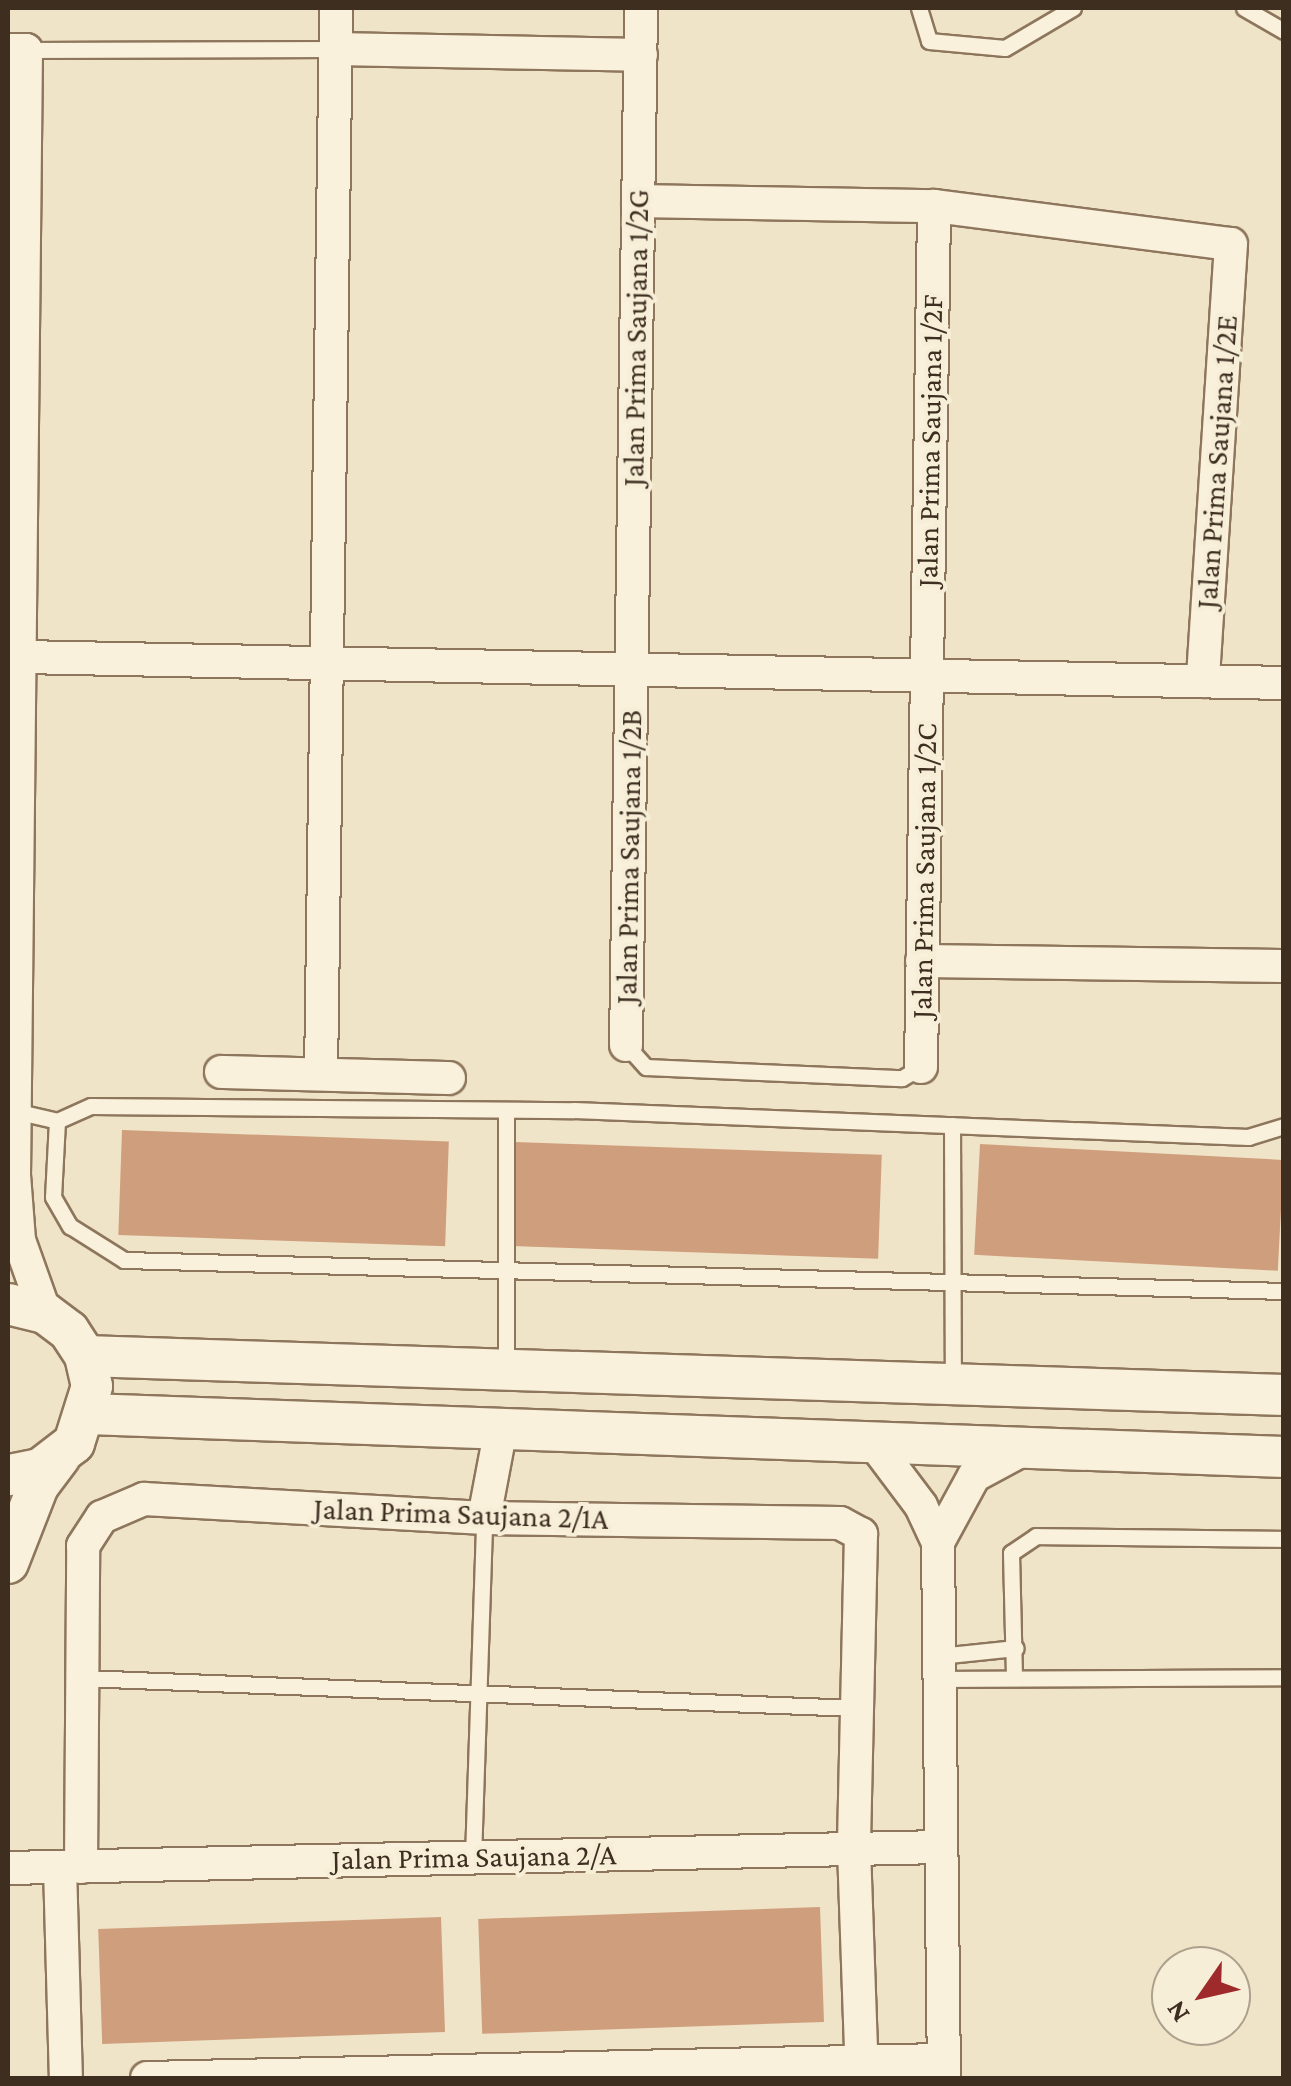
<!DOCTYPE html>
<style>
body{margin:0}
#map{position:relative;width:1291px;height:2086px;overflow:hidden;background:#f0e4c8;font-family:"Crimson Pro",serif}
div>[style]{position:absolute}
.building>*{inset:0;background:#cf9f7d;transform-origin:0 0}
.roads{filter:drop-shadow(2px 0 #8d765c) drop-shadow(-2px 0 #8d765c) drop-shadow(0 2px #8d765c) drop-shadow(0 -2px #8d765c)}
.service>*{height:15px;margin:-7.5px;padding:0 7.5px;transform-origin:7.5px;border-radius:7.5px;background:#faf1dc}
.minor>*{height:32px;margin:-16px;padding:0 16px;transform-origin:16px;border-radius:16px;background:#faf1dc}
.tertiary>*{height:40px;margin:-20px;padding:0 20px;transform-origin:20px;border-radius:20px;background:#faf1dc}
span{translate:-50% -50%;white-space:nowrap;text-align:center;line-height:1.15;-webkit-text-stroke:8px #f7eed8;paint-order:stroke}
.street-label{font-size:30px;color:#3d2e20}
.frame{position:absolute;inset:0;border:10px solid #3d2e20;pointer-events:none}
.north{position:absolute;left:1151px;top:1946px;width:100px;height:100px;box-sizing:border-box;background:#f7eed8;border:2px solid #ada18e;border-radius:50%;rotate:236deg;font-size:28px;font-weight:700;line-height:40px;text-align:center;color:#3d2e20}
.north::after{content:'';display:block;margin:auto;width:35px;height:45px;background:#9e2a2b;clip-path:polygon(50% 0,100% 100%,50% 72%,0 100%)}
</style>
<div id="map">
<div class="building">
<i style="left:122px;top:1130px;width:327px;height:105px;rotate:2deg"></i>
<i style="left:515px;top:1142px;width:367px;height:104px;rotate:2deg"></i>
<i style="left:980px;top:1144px;width:304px;height:111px;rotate:3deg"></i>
<i style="left:820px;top:1907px;width:115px;height:342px;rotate:88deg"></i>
<i style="left:441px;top:1917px;width:115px;height:343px;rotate:88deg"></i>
</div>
<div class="roads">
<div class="service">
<i style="left:919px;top:8px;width:34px;rotate:73deg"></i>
<i style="left:929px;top:41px;width:76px;rotate:5.3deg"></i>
<i style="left:1005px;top:48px;width:79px;rotate:-30.5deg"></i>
<i style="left:1244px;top:8px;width:46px;rotate:29.9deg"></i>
<i style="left:26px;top:50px;width:309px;rotate:-0.2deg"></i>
<i style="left:626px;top:1045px;width:30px;rotate:48deg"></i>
<i style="left:646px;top:1067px;width:256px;rotate:2.5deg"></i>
<i style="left:902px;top:1078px;width:22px;rotate:-30deg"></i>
<i style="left:19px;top:1112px;width:39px;rotate:13deg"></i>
<i style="left:57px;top:1121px;width:37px;rotate:-24deg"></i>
<i style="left:91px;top:1106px;width:483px;rotate:0.5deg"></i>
<i style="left:574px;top:1110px;width:675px;rotate:2.29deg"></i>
<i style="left:1248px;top:1137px;width:38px;rotate:-17deg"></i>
<i style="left:57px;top:1121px;width:76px;rotate:93deg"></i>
<i style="left:53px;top:1197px;width:34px;rotate:60deg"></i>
<i style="left:70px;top:1226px;width:64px;rotate:32.2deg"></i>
<i style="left:124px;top:1260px;width:1160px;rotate:1.53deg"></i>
<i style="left:952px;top:1125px;width:256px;rotate:89.8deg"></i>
<i style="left:506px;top:1368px;width:256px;rotate:-90deg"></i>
<i style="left:939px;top:1656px;width:77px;rotate:-5.9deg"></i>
<i style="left:1014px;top:1676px;width:123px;rotate:-91.4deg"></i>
<i style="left:1011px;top:1553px;width:30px;rotate:-34deg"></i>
<i style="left:1036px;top:1536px;width:248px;rotate:0.7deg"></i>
<i style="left:82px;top:1678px;width:775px;rotate:2.22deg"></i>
<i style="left:940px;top:1679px;width:344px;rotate:-0.3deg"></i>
<i style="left:473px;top:1858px;width:340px;rotate:-88.1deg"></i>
</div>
<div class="minor">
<i style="left:335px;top:49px;width:306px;rotate:1.1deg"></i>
<i style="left:8px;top:50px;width:18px"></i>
<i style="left:26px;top:50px;width:1125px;rotate:90.61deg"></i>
<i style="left:14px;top:1175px;width:65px;rotate:85.6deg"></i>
<i style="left:19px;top:1240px;width:77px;rotate:70.4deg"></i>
<i style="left:638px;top:201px;width:296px;rotate:1deg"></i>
<i style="left:934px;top:206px;width:299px;rotate:7.3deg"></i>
<i style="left:1231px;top:244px;width:438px;rotate:93.7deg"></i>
<i style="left:22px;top:657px;width:1262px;rotate:1.18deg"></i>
<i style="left:922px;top:961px;width:362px;rotate:0.8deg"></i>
<i style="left:626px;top:1045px;width:1037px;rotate:-89.17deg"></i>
<i style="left:921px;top:1067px;width:861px;rotate:-89.13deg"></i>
<i style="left:221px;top:1072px;width:228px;rotate:1.5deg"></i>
<i style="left:321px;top:1074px;width:1066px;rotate:-89.19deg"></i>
<i style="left:873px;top:1442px;width:80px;rotate:53.1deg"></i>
<i style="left:921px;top:1506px;width:40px;rotate:65deg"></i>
<i style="left:938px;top:1542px;width:536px;rotate:89.36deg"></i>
<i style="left:484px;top:1518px;width:92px;rotate:-79.3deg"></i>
<i style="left:938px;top:1542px;width:75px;rotate:-61.4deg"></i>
<i style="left:974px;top:1476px;width:59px;rotate:-28.3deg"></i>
<i style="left:60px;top:1867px;width:211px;rotate:88.4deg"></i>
<i style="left:81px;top:1867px;width:321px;rotate:-89.6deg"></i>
<i style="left:83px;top:1546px;width:35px;rotate:-57deg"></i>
<i style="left:102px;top:1517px;width:46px;rotate:-23.2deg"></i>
<i style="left:144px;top:1499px;width:341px;rotate:3.2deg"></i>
<i style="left:484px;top:1518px;width:356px;rotate:0.8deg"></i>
<i style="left:840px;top:1523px;width:24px;rotate:28deg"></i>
<i style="left:861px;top:1534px;width:315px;rotate:91.3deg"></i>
<i style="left:854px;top:1849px;width:229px;rotate:88deg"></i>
<i style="left:8px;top:1868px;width:933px;rotate:-1.29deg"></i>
<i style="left:147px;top:2078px;width:796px;rotate:-1.3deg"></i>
</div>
<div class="tertiary">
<i style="left:8px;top:1304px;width:38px;rotate:14deg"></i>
<i style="left:45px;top:1313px;width:30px;rotate:37deg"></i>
<i style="left:69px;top:1331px;width:30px;rotate:57deg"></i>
<i style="left:85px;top:1356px;width:31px;rotate:77deg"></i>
<i style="left:92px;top:1386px;width:60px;rotate:107.5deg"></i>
<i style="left:74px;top:1443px;width:43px;rotate:142.6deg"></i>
<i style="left:40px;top:1469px;width:33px;rotate:169deg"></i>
<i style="left:85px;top:1356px;width:1200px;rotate:1.86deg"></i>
<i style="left:88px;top:1414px;width:1197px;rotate:2.06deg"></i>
<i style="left:8px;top:1563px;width:83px;rotate:-68.7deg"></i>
<i style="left:38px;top:1486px;width:35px;rotate:-53deg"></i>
</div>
</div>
<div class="street-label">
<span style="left:636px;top:338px;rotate:-89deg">Jalan Prima Saujana 1/2G</span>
<span style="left:930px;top:441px;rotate:-89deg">Jalan Prima Saujana 1/2F</span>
<span style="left:1217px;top:462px;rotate:-86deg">Jalan Prima Saujana 1/2E</span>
<span style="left:629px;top:857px;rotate:-89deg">Jalan Prima Saujana 1/2B</span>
<span style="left:924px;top:871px;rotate:-89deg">Jalan Prima Saujana 1/2C</span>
<span style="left:461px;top:1514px;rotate:2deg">Jalan Prima Saujana 2/1A</span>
<span style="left:474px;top:1857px;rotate:-1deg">Jalan Prima Saujana 2/A</span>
</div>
<div class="frame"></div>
<div class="north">N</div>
</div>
